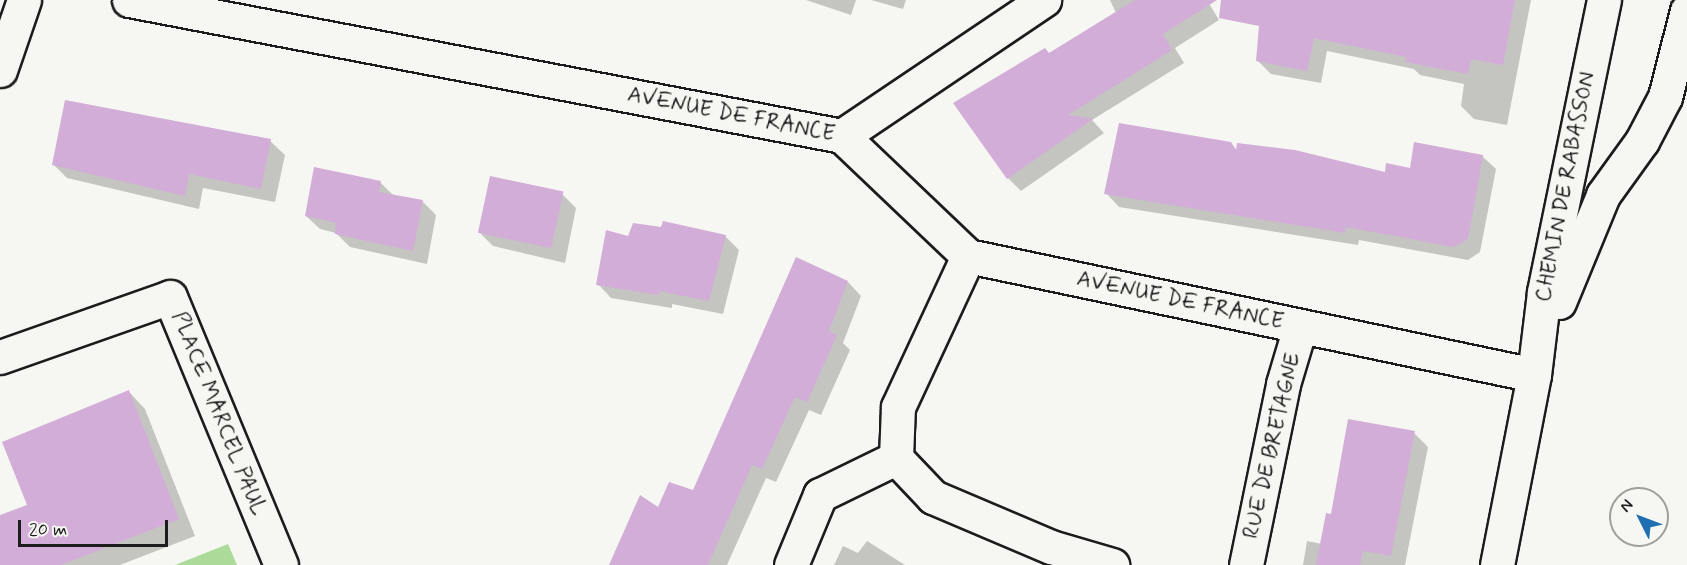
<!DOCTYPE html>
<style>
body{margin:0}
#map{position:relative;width:1687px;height:565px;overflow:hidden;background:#f6f6f2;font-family:Mynerve,sans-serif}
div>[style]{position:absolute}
.green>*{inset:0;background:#abda99}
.shadow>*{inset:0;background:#0003}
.building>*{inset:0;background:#d2add7;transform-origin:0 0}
.roads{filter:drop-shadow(2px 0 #1c1c1c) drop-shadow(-2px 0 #1c1c1c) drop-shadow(0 2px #1c1c1c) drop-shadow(0 -2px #1c1c1c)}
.minor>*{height:33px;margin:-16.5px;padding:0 16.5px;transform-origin:16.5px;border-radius:16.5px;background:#f6f6f2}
span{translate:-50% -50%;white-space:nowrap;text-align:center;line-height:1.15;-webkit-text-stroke:4.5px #f6f6f2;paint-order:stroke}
.street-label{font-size:22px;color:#1c1c1c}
.north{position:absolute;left:1609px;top:487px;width:60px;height:60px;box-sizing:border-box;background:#f6f6f2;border:2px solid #9f9f9c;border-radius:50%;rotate:312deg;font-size:16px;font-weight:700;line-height:24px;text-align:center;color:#1c1c1c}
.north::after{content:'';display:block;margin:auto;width:21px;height:27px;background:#1f6fb2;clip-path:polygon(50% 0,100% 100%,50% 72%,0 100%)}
.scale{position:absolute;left:18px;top:520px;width:150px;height:27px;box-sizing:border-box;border:3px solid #1c1c1c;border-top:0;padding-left:8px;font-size:18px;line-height:21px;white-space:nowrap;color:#1c1c1c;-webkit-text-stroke:4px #f6f6f2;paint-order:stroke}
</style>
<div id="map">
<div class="green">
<i style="clip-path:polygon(228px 544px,237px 565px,175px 565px)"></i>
</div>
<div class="shadow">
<i style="clip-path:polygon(806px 0,856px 0,851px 15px)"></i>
<i style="clip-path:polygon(871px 0,906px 0,903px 9px)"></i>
<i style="clip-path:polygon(1110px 0,1207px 0,1219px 20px,1175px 48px,1184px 63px,1092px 120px,1104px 133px,1021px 191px,1008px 178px,1049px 54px,1116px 13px)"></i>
<i style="clip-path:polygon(1266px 0,1531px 0,1507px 125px,1474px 119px,1461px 106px,1464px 84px,1420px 75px,1414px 69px,1327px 51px,1321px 83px,1271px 74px,1258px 61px)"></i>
<i style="clip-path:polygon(270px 141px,285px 155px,275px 202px,203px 188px,199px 209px,67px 178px,53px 164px)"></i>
<i style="clip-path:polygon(1230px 144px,1237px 150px,1386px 174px,1482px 156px,1496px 169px,1480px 252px,1468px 260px,1359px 240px,1358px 245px,1119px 207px,1106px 193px)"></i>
<i style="clip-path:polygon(380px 182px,394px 196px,422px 201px,436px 215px,427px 264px,350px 247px,336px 233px,320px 229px,306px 216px)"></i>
<i style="clip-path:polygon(562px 194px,576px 208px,565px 263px,493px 246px,479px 232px)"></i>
<i style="clip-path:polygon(725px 236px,739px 250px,723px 314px,672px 304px,672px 308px,611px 298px,598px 284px)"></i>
<i style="clip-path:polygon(848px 282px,861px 296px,843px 343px,850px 350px,821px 415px,809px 410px,776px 482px,766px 478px,727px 565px,611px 565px,658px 509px,694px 492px)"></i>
<i style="clip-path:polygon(129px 392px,145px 409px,195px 536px,120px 565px,0 565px,0 517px,29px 506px)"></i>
<i style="clip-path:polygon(1414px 433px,1428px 447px,1405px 565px,1303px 565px,1307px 541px,1322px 544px,1332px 515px)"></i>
<i style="clip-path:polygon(867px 541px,905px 565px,834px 565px,843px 546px,858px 553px)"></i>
</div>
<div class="building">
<i style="clip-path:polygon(1135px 0,1217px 0,1163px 34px,1172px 50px,1068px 115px,1093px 119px,1007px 179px,953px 103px,1045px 48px,1049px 53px)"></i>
<i style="clip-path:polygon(1221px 0,1515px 0,1503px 65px,1471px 59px,1468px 74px,1405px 62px,1406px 57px,1314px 38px,1307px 71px,1256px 61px,1259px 26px,1219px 18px)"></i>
<i style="clip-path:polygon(65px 100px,271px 139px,261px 189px,189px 174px,185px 196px,52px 165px)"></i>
<i style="clip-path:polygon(1119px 123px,1231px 142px,1236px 150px,1237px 143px,1295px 150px,1385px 172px,1386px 163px,1410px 168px,1414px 142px,1483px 155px,1468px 239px,1454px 247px,1346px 227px,1345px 233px,1104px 194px)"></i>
<i style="clip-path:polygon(314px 167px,381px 181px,379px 192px,423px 200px,413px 251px,335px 234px,336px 223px,305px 216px)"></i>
<i style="left:490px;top:176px;width:75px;height:58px;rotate:12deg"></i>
<i style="clip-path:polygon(663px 221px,726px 235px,709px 301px,659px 291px,659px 295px,596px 285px,606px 230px,628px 236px,633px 223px,661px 227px)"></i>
<i style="clip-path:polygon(796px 257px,848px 281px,829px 331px,837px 335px,807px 402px,795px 397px,762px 469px,752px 465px,708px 565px,609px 565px,640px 495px,658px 507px,669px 482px,693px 490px)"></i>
<i style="clip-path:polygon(129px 390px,179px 519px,61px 565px,0 565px,0 515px,27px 505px,2px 442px)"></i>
<i style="clip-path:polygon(1348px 419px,1415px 431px,1391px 556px,1363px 551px,1360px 565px,1316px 565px,1326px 513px,1331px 514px)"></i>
</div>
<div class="roads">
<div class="minor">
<i style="left:129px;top:0;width:726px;rotate:10.8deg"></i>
<i style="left:842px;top:136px;width:174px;rotate:43.6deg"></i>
<i style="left:968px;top:256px;width:578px;rotate:11.87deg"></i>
<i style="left:0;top:70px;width:74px;rotate:-71.1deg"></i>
<i style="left:842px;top:136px;width:244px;rotate:-34deg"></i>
<i style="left:1559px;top:302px;width:116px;rotate:-67.6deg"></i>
<i style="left:1603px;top:195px;width:67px;rotate:-54.2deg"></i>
<i style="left:1642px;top:141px;width:50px;rotate:-62.4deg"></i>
<i style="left:1665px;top:97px;width:89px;rotate:-75.7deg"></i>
<i style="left:0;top:357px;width:180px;rotate:-19.4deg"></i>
<i style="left:170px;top:297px;width:290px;rotate:67.5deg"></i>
<i style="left:896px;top:458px;width:54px;rotate:46.5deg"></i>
<i style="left:933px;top:497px;width:128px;rotate:23deg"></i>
<i style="left:1051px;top:547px;width:64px;rotate:16.4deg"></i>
<i style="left:896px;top:458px;width:51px;rotate:-87.8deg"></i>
<i style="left:898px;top:407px;width:166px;rotate:-65.1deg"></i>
<i style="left:791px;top:565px;width:76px;rotate:-67.5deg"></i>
<i style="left:820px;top:495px;width:85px;rotate:-26deg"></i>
<i style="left:1246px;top:565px;width:185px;rotate:-78.4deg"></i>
<i style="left:1283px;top:384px;width:59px;rotate:-73.4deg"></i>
<i style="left:1497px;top:565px;width:194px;rotate:-79deg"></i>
<i style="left:1534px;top:375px;width:84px;rotate:-83.1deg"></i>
<i style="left:1544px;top:292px;width:298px;rotate:-78.4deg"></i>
</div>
</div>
<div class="street-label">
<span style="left:731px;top:115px;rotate:11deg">AVENUE DE FRANCE</span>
<span style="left:1566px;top:187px;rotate:-79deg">CHEMIN DE RABASSON</span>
<span style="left:1180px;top:301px;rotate:12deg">AVENUE DE FRANCE</span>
<span style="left:218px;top:414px;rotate:68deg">PLACE MARCEL PAUL</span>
<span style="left:1273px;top:446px;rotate:-77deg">RUE DE BRETAGNE</span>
</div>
<div class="north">N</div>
<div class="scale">20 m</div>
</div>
